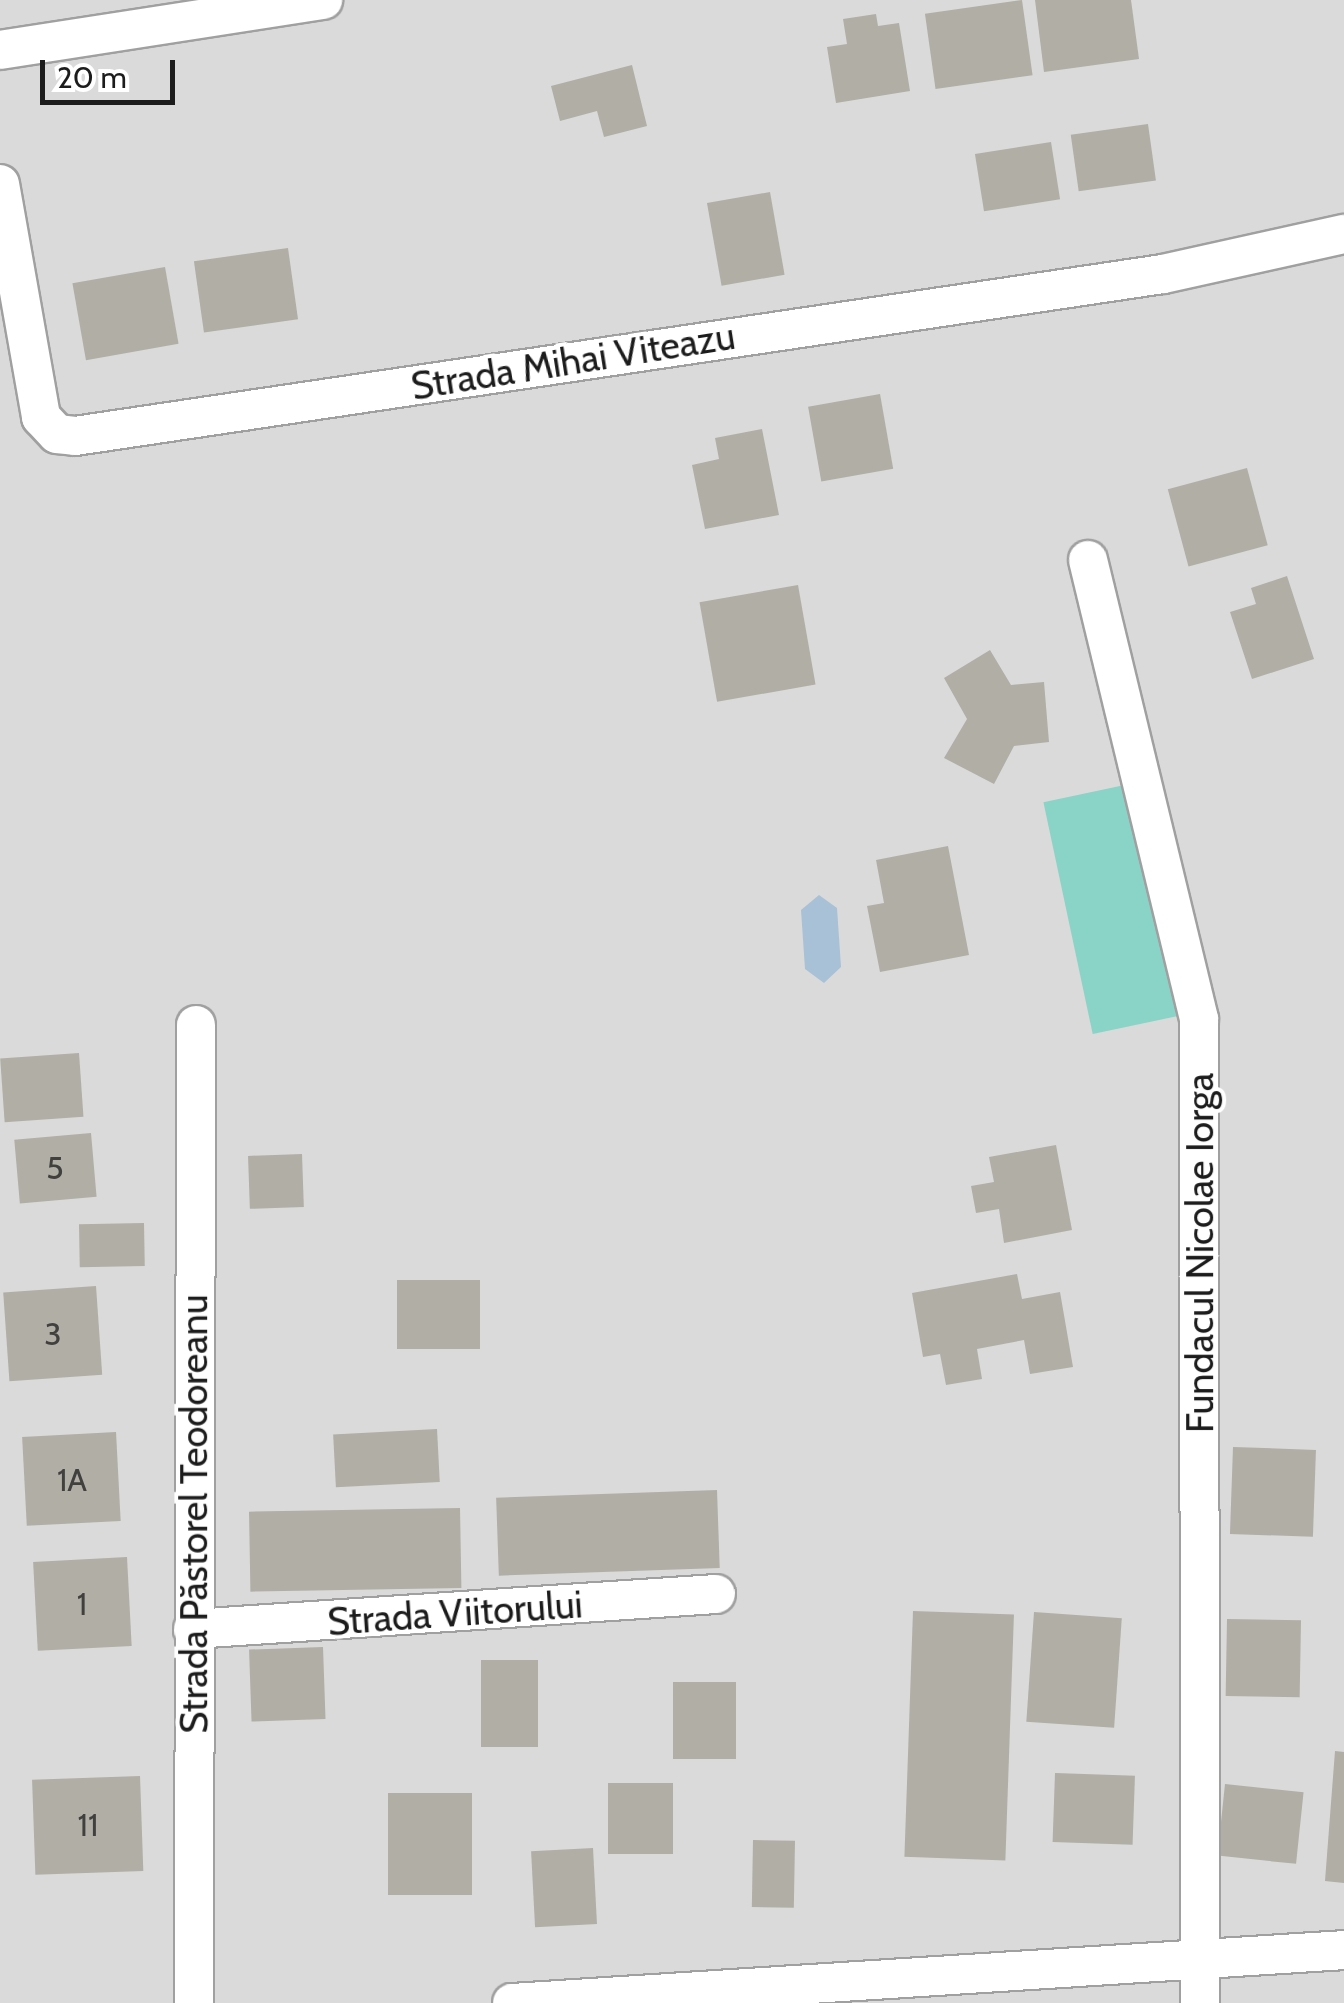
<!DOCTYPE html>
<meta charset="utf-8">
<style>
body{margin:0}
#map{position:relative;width:1344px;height:2003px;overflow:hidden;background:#edece3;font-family:Cabin,sans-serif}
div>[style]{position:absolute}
.residential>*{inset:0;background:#dadada;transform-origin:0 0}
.pitch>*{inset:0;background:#8ad3c7;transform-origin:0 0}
.water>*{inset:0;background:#a8c1d6}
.building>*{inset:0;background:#b1aea6;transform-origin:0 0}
.roads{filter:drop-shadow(2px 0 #a0a0a0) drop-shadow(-2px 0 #a0a0a0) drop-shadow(0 2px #a0a0a0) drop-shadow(0 -2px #a0a0a0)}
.minor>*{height:38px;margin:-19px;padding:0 19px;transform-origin:19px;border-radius:19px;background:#fff}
span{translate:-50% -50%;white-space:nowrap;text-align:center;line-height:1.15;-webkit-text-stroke:8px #fff;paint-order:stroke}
.number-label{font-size:32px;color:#41403e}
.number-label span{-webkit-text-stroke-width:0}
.street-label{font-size:38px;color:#1c1c1c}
.scale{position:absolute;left:40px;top:60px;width:135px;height:45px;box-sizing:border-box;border:5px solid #1c1c1c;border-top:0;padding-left:12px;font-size:30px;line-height:35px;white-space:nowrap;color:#1c1c1c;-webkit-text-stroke:8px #fff;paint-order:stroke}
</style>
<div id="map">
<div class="residential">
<i style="left:0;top:0;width:1344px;height:2003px"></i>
</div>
<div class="pitch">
<i style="left:1153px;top:779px;width:237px;height:112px;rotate:78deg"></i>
</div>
<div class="water">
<i style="clip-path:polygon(819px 895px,837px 908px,841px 967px,824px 983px,805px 969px,801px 910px)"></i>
</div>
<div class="building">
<i style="left:1022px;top:0;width:76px;height:98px;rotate:82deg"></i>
<i style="clip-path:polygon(1035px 0,1131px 0,1139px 59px,1044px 72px)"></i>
<i style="clip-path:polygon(876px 14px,878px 26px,899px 23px,910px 91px,836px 103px,827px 47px,847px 44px,843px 19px)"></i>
<i style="clip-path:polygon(632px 65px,647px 126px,604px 137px,597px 111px,560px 121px,551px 86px)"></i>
<i style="left:1148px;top:124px;width:57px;height:78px;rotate:82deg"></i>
<i style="left:1051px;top:142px;width:58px;height:77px;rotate:81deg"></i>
<i style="left:770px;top:192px;width:84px;height:64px;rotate:80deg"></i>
<i style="left:288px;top:248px;width:72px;height:95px;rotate:82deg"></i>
<i style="left:165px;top:267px;width:78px;height:94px;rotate:80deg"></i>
<i style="left:880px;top:394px;width:76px;height:73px;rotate:80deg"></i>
<i style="clip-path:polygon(762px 429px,779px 515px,705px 529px,692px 465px,719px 459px,715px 438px)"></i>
<i style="left:1247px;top:468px;width:80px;height:82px;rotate:75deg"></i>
<i style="clip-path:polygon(1287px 576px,1314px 659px,1252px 679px,1230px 612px,1256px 604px,1251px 588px)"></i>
<i style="left:798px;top:585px;width:101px;height:100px;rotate:80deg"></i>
<i style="clip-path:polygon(990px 650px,1011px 685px,1044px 682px,1049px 742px,1014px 746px,994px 784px,944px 758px,967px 719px,944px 678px)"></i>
<i style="clip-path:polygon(948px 846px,969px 955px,880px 972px,867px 906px,884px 903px,876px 860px)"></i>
<i style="left:79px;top:1053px;width:64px;height:79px;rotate:86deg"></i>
<i style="left:91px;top:1133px;width:64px;height:77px;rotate:85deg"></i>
<i style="clip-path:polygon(1056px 1145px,1072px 1230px,1004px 1243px,999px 1209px,976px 1213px,971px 1186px,994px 1182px,989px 1157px)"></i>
<i style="left:302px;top:1154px;width:53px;height:54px;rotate:88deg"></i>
<i style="left:144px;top:1223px;width:43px;height:65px;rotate:89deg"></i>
<i style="clip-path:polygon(1017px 1274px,1022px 1299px,1060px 1292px,1073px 1367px,1030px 1374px,1024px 1340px,977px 1349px,982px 1379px,946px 1385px,940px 1354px,923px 1357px,912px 1293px)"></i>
<i style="left:397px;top:1280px;width:83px;height:69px"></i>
<i style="left:96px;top:1286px;width:89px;height:93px;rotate:86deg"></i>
<i style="left:437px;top:1429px;width:53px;height:104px;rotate:87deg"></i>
<i style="left:116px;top:1432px;width:89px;height:94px;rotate:87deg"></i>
<i style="left:1233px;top:1447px;width:83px;height:87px;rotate:2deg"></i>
<i style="left:717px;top:1490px;width:78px;height:221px;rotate:88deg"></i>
<i style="left:460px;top:1508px;width:80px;height:211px;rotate:89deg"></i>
<i style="left:127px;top:1557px;width:89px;height:94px;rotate:87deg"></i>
<i style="left:913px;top:1611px;width:101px;height:246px;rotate:2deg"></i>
<i style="left:1034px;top:1612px;width:88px;height:110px;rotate:4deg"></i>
<i style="left:1227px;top:1619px;width:74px;height:77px;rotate:1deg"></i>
<i style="left:323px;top:1647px;width:72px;height:74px;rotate:88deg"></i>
<i style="left:481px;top:1660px;width:57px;height:87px"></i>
<i style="left:673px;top:1682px;width:63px;height:77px"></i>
<i style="clip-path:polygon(1335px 1751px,1344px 1752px,1344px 1883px,1325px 1881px)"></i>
<i style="left:1055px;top:1773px;width:80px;height:69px;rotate:2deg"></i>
<i style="left:140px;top:1776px;width:95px;height:108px;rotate:88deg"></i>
<i style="left:608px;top:1783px;width:65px;height:71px"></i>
<i style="left:1225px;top:1784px;width:79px;height:72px;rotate:6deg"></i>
<i style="left:472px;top:1793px;width:102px;height:84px;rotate:90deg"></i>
<i style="left:753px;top:1840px;width:42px;height:67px;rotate:1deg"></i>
<i style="left:593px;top:1848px;width:76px;height:62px;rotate:87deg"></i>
</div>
<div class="roads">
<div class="minor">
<i style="left:0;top:50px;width:327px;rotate:-8.8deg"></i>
<i style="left:0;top:184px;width:237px;rotate:80deg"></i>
<i style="left:41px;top:417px;width:23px;rotate:47deg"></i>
<i style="left:57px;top:434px;width:18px;rotate:6deg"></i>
<i style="left:75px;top:436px;width:1100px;rotate:-8.47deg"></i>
<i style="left:1163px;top:274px;width:185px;rotate:-12.5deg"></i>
<i style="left:1088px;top:560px;width:472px;rotate:76.4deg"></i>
<i style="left:1199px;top:1019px;width:984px;rotate:89.94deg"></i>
<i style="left:193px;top:1629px;width:524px;rotate:-3.83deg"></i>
<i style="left:194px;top:2003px;width:978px;rotate:-89.88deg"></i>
<i style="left:512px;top:2003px;width:834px;rotate:-3.64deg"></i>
</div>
</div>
<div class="number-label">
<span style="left:55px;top:1168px">5</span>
<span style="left:53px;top:1334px">3</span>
<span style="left:72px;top:1480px">1A</span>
<span style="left:82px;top:1604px">1</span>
<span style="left:88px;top:1825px">11</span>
</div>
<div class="street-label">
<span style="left:573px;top:361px;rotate:-9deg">Strada Mihai Viteazu</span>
<span style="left:1200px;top:1253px;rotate:-90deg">Fundacul Nicolae Iorga</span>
<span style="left:194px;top:1514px;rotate:-90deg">Strada Păstorel Teodoreanu</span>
<span style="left:455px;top:1613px;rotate:-4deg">Strada Viitorului</span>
</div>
<div class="scale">20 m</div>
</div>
